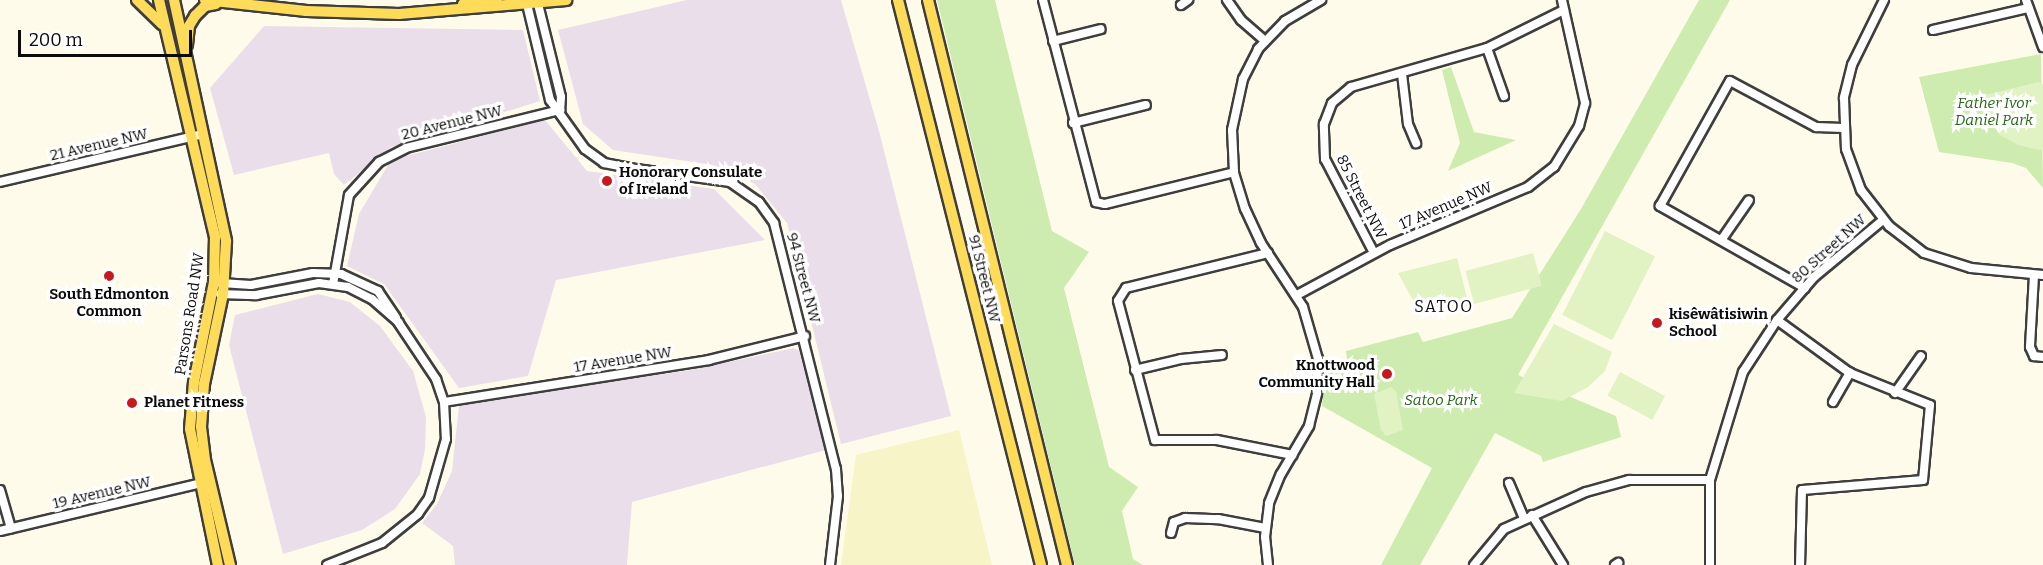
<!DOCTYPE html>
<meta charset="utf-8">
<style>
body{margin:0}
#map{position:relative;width:2043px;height:565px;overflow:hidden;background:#fffbea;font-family:Bitter,serif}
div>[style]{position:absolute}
.industrial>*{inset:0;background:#eadeeb}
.farmland>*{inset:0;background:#f7f4c8}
.green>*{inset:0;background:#ceecb0}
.pitch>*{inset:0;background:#e1f2c3;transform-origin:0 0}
.roads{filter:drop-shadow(2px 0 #3e3e3e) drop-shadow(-2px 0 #3e3e3e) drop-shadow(0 2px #3e3e3e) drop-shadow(0 -2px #3e3e3e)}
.minor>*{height:8px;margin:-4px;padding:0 4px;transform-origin:4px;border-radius:4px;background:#fff}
.major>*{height:10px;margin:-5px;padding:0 5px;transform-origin:5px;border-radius:5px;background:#ffdb5a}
.dots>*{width:16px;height:16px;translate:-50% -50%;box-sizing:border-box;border:3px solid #fff;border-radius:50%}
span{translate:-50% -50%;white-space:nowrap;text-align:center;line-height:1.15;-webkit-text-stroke:6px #fff;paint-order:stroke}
.park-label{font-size:15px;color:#266717;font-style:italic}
.street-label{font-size:15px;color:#0b0b0b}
.poi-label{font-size:15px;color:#0b0b0b;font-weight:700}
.left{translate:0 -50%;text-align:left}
.right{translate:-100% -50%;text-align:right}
.neighbourhood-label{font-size:16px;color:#0b0b0b;letter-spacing:1.5px}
.scale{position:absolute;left:18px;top:30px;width:174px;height:27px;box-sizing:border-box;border:3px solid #0b0b0b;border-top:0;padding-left:8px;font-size:18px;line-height:21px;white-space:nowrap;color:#0b0b0b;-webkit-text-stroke:4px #fff;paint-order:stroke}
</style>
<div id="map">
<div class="industrial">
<i style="clip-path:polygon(687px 0,841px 0,879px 131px,951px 416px,841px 444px,787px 223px,755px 184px,713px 165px,613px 150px,583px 124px,558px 30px)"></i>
<i style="clip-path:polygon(264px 26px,523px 30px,540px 101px,391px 147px,344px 185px,334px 174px,329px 153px,234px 175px,210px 88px)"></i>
<i style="clip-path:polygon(545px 120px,587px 171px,714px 189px,765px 240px,556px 280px,528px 376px,459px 388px,384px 284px,347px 266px,359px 214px,391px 160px)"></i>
<i style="clip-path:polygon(318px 294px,350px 302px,380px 326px,413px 371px,426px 417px,425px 449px,420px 474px,395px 509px,362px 530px,283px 554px,229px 345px,235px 315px)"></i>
<i style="clip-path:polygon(794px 348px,799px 351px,826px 450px,632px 502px,627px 565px,455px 565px,453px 546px,422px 523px,437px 504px,452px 471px,459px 405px,691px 370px)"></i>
</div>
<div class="farmland">
<i style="clip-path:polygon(959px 430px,992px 565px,841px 565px,856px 455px)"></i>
</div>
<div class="green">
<i style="clip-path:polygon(937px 0,995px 0,1052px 231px,1089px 252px,1064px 288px,1109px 467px,1138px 487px,1122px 511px,1133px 559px,1143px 565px,1075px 565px)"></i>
<i style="clip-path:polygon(1699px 0,1730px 0,1518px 375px,1616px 416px,1621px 437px,1543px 462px,1541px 456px,1495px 433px,1420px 565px,1381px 565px,1432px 468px,1322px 406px,1326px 363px,1347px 360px,1346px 351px,1418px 332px,1423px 342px,1512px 318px,1581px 209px)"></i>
<i style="clip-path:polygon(2041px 54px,2043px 188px,2026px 168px,2012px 163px,1939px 152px,1919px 77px)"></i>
<i style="clip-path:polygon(1451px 67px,1474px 132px,1516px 140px,1448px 171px,1460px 143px,1442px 70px)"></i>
</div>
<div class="pitch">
<i style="clip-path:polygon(2038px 82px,2043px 84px,2043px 149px,2038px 150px,2018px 145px,2000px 135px,1978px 97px)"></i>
<i style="left:1605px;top:231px;width:56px;height:94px;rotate:27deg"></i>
<i style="left:1533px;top:253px;width:34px;height:70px;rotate:75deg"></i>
<i style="clip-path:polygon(1457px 258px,1469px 306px,1441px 313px,1416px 306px,1398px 273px)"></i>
<i style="clip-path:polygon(1554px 324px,1612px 352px,1605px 371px,1588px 387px,1562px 401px,1514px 393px)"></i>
<i style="left:1620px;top:372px;width:51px;height:27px;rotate:28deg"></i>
<i style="clip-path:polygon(1391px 387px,1396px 391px,1403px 430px,1386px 436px,1381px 430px,1374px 394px)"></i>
</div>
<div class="roads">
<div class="minor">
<i style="left:526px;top:0;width:103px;rotate:76.5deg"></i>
<i style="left:550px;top:100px;width:60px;rotate:54.5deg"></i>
<i style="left:585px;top:149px;width:24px;rotate:36deg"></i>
<i style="left:604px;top:163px;width:25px;rotate:11deg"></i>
<i style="left:629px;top:168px;width:102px;rotate:7.9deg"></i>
<i style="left:730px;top:182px;width:35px;rotate:35deg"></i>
<i style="left:759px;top:202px;width:26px;rotate:54deg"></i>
<i style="left:774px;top:223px;width:254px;rotate:75.9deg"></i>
<i style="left:836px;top:469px;width:27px;rotate:86deg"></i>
<i style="left:838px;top:496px;width:69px;rotate:96.6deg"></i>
<i style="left:537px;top:0;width:100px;rotate:76.1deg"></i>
<i style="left:561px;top:97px;width:13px;rotate:94deg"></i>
<i style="left:1043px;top:0;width:209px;rotate:75.3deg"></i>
<i style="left:1096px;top:202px;width:9px;rotate:13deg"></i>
<i style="left:1105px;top:204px;width:133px;rotate:-13.9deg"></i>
<i style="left:1227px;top:0;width:24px;rotate:55deg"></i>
<i style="left:1241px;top:20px;width:32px;rotate:41deg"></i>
<i style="left:1884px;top:0;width:72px;rotate:116.2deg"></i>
<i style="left:1852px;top:65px;width:34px;rotate:104deg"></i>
<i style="left:1844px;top:98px;width:51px;rotate:87.8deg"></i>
<i style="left:1846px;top:149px;width:44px;rotate:69.9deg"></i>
<i style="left:1861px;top:190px;width:46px;rotate:52.1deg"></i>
<i style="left:1889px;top:226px;width:44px;rotate:37.6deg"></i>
<i style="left:1924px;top:253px;width:49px;rotate:17.7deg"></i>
<i style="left:1971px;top:268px;width:72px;rotate:5.6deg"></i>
<i style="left:2026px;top:0;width:50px;rotate:70.1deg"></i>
<i style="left:1181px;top:5px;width:9px;rotate:-36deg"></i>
<i style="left:1933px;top:30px;width:98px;rotate:-13deg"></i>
<i style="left:1053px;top:41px;width:49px;rotate:-14deg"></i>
<i style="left:1487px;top:48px;width:51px;rotate:70.5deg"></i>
<i style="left:1402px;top:74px;width:50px;rotate:83.2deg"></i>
<i style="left:1408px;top:124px;width:21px;rotate:67deg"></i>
<i style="left:1073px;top:123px;width:75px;rotate:-13.9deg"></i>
<i style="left:0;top:182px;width:209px;rotate:-13.3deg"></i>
<i style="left:1722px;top:239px;width:47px;rotate:-55.3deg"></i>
<i style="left:1268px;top:253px;width:146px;rotate:166.2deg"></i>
<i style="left:1126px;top:288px;width:15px;rotate:122deg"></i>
<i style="left:1118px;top:301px;width:144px;rotate:75.1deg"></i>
<i style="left:1155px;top:440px;width:62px"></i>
<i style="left:1217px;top:440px;width:77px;rotate:11.2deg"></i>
<i style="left:1374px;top:253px;width:106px;rotate:-117.5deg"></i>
<i style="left:1325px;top:159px;width:35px;rotate:-92deg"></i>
<i style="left:1324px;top:124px;width:22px;rotate:-69deg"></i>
<i style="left:1332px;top:103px;width:25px;rotate:-40deg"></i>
<i style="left:1351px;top:87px;width:141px;rotate:-16deg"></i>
<i style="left:1487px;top:48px;width:86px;rotate:-26.3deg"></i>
<i style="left:2034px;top:275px;width:72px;rotate:93.2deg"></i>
<i style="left:2030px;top:347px;width:10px;rotate:66deg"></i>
<i style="left:2034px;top:356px;width:9px;rotate:6deg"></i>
<i style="left:221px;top:283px;width:30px;rotate:4deg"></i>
<i style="left:251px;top:285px;width:63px;rotate:-11deg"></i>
<i style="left:313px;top:273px;width:28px;rotate:2deg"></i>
<i style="left:341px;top:274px;width:41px;rotate:24.7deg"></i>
<i style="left:378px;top:291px;width:32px;rotate:56deg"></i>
<i style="left:333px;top:284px;width:90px;rotate:-79.8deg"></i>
<i style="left:349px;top:195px;width:45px;rotate:-47.7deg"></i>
<i style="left:379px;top:162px;width:30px;rotate:-27deg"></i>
<i style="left:406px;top:148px;width:159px;rotate:-13.9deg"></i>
<i style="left:1805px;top:288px;width:167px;rotate:-150.5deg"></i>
<i style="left:1660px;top:206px;width:143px;rotate:-60.8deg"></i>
<i style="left:1730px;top:81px;width:98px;rotate:28.1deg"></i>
<i style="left:1816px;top:127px;width:27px;rotate:2deg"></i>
<i style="left:220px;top:294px;width:36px;rotate:2deg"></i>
<i style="left:256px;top:295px;width:64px;rotate:-10.8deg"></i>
<i style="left:319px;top:283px;width:29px;rotate:8deg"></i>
<i style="left:348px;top:287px;width:27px;rotate:27deg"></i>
<i style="left:372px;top:299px;width:35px;rotate:41deg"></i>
<i style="left:398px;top:322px;width:69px;rotate:56.3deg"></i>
<i style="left:436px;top:379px;width:24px;rotate:71deg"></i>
<i style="left:444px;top:402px;width:37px;rotate:87deg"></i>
<i style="left:446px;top:439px;width:61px;rotate:106.1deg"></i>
<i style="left:429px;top:498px;width:19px;rotate:125deg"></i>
<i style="left:418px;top:514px;width:46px;rotate:141.1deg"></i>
<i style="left:382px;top:543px;width:59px;rotate:158.2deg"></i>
<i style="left:1297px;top:295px;width:106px;rotate:-28.3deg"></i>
<i style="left:1390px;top:245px;width:150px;rotate:-22.8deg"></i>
<i style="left:1528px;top:187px;width:33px;rotate:-38deg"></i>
<i style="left:1554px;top:167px;width:48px;rotate:-58.6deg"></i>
<i style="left:1579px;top:126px;width:24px;rotate:-75deg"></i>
<i style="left:1585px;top:103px;width:106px;rotate:-102.6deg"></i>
<i style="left:1777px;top:320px;width:90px;rotate:36deg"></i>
<i style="left:1850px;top:373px;width:86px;rotate:21.8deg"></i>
<i style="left:1930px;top:405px;width:75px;rotate:95.3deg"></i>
<i style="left:1923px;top:480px;width:121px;rotate:175.3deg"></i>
<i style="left:1802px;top:490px;width:75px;rotate:91.5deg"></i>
<i style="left:1135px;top:370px;width:47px;rotate:-13.4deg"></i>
<i style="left:1181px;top:359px;width:41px;rotate:-5.6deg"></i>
<i style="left:1895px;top:393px;width:45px;rotate:-54.9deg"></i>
<i style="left:444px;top:402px;width:268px;rotate:-9deg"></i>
<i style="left:709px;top:360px;width:99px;rotate:-14deg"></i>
<i style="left:1833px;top:402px;width:34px;rotate:-60deg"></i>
<i style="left:1509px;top:483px;width:39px;rotate:67deg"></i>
<i style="left:0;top:490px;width:40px;rotate:74deg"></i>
<i style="left:1532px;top:515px;width:59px;rotate:58.2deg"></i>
<i style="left:0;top:531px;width:212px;rotate:-13.4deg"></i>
<i style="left:1171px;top:533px;width:11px;rotate:-75deg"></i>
<i style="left:1174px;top:522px;width:12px;rotate:-20deg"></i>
<i style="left:1185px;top:518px;width:33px;rotate:2deg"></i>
<i style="left:1218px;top:519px;width:48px;rotate:10.8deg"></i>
<i style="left:1268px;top:565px;width:28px;rotate:-96deg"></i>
<i style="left:1265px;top:537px;width:34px;rotate:-83deg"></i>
<i style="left:1269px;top:503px;width:31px;rotate:-68deg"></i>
<i style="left:1281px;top:474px;width:56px;rotate:-59.7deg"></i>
<i style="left:1309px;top:426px;width:34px;rotate:-76deg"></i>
<i style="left:1317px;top:393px;width:34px;rotate:-88deg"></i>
<i style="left:1318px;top:359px;width:54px;rotate:-106.1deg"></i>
<i style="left:1303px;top:307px;width:77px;rotate:-123.3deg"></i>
<i style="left:1261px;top:243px;width:38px;rotate:-115deg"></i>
<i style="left:1245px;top:209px;width:39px;rotate:-107deg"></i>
<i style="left:1234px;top:172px;width:42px;rotate:-92.7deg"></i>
<i style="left:1232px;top:130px;width:52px;rotate:-77.8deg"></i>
<i style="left:1243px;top:79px;width:34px;rotate:-63deg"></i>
<i style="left:1258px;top:49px;width:39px;rotate:-46deg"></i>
<i style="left:1285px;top:21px;width:42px;rotate:-30.3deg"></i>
<i style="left:1474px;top:565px;width:47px;rotate:-50.2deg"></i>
<i style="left:1504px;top:529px;width:90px;rotate:-24.3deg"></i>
<i style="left:1586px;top:492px;width:45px;rotate:-15.6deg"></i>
<i style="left:1629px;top:480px;width:81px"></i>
<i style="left:1615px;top:565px;width:4px;rotate:-34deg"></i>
<i style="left:1710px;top:565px;width:85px;rotate:-90deg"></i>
<i style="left:1710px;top:480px;width:113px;rotate:-73deg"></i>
<i style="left:1743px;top:372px;width:62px;rotate:-56.8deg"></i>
<i style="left:1777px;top:320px;width:57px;rotate:-49.3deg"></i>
<i style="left:1814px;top:277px;width:89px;rotate:-39.6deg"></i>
</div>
<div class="major">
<i style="left:137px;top:0;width:35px;rotate:44deg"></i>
<i style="left:159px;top:0;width:243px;rotate:76.7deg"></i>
<i style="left:215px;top:236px;width:46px;rotate:91.2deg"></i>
<i style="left:214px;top:282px;width:102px;rotate:101.3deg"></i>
<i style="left:194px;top:382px;width:47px;rotate:94.9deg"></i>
<i style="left:190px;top:429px;width:139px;rotate:78.4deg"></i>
<i style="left:174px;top:0;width:247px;rotate:77.8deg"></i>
<i style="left:226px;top:241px;width:53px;rotate:93.2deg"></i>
<i style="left:223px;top:294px;width:92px;rotate:101.9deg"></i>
<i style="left:204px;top:384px;width:43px;rotate:94deg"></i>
<i style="left:201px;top:427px;width:33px;rotate:83deg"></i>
<i style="left:205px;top:460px;width:108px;rotate:76.6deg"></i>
<i style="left:205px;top:0;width:102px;rotate:6.2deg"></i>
<i style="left:306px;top:11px;width:93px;rotate:1.8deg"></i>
<i style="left:399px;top:14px;width:168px;rotate:-4.8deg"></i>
<i style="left:898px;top:0;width:583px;rotate:75.8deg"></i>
<i style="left:928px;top:0;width:582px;rotate:76.18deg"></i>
<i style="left:463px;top:4px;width:34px;rotate:-7deg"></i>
<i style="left:187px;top:45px;width:19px;rotate:-84deg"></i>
<i style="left:189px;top:26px;width:12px;rotate:-59deg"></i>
<i style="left:195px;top:16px;width:14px;rotate:-45deg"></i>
<i style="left:205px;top:6px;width:11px;rotate:-10deg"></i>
</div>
</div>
<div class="dots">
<i style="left:607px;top:181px;background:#c51a1d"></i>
<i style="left:109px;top:276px;background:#c51a1d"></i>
<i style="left:1657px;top:323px;background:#c51a1d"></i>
<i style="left:1387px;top:374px;background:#c51a1d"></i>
<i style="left:132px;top:403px;background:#c51a1d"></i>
</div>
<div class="park-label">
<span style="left:1994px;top:112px">Father Ivor<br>Daniel Park</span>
<span style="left:1441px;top:401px">Satoo Park</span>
</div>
<div class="street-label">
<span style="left:452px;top:123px;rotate:-14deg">20 Avenue NW</span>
<span style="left:99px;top:145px;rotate:-13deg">21 Avenue NW</span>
<span style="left:1361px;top:197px;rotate:63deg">85 Street NW</span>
<span style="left:1446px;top:206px;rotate:-23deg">17 Avenue NW</span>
<span style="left:1829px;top:249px;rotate:-42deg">80 Street NW</span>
<span style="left:803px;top:278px;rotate:75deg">94 Street NW</span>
<span style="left:984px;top:279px;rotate:76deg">91 Street NW</span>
<span style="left:190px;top:314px;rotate:-81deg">Parsons Road NW</span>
<span style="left:623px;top:360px;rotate:-9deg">17 Avenue NW</span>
<span style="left:102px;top:493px;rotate:-13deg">19 Avenue NW</span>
</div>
<div class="poi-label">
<span class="left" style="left:619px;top:181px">Honorary Consulate<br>of Ireland</span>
<span style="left:109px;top:303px">South Edmonton<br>Common</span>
<span class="left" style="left:1669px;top:323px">kisêwâtisiwin<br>School</span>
<span class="right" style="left:1375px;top:374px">Knottwood<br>Community Hall</span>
<span class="left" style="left:144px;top:403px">Planet Fitness</span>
</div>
<div class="neighbourhood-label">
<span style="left:1444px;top:307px">SATOO</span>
</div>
<div class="scale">200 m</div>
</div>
